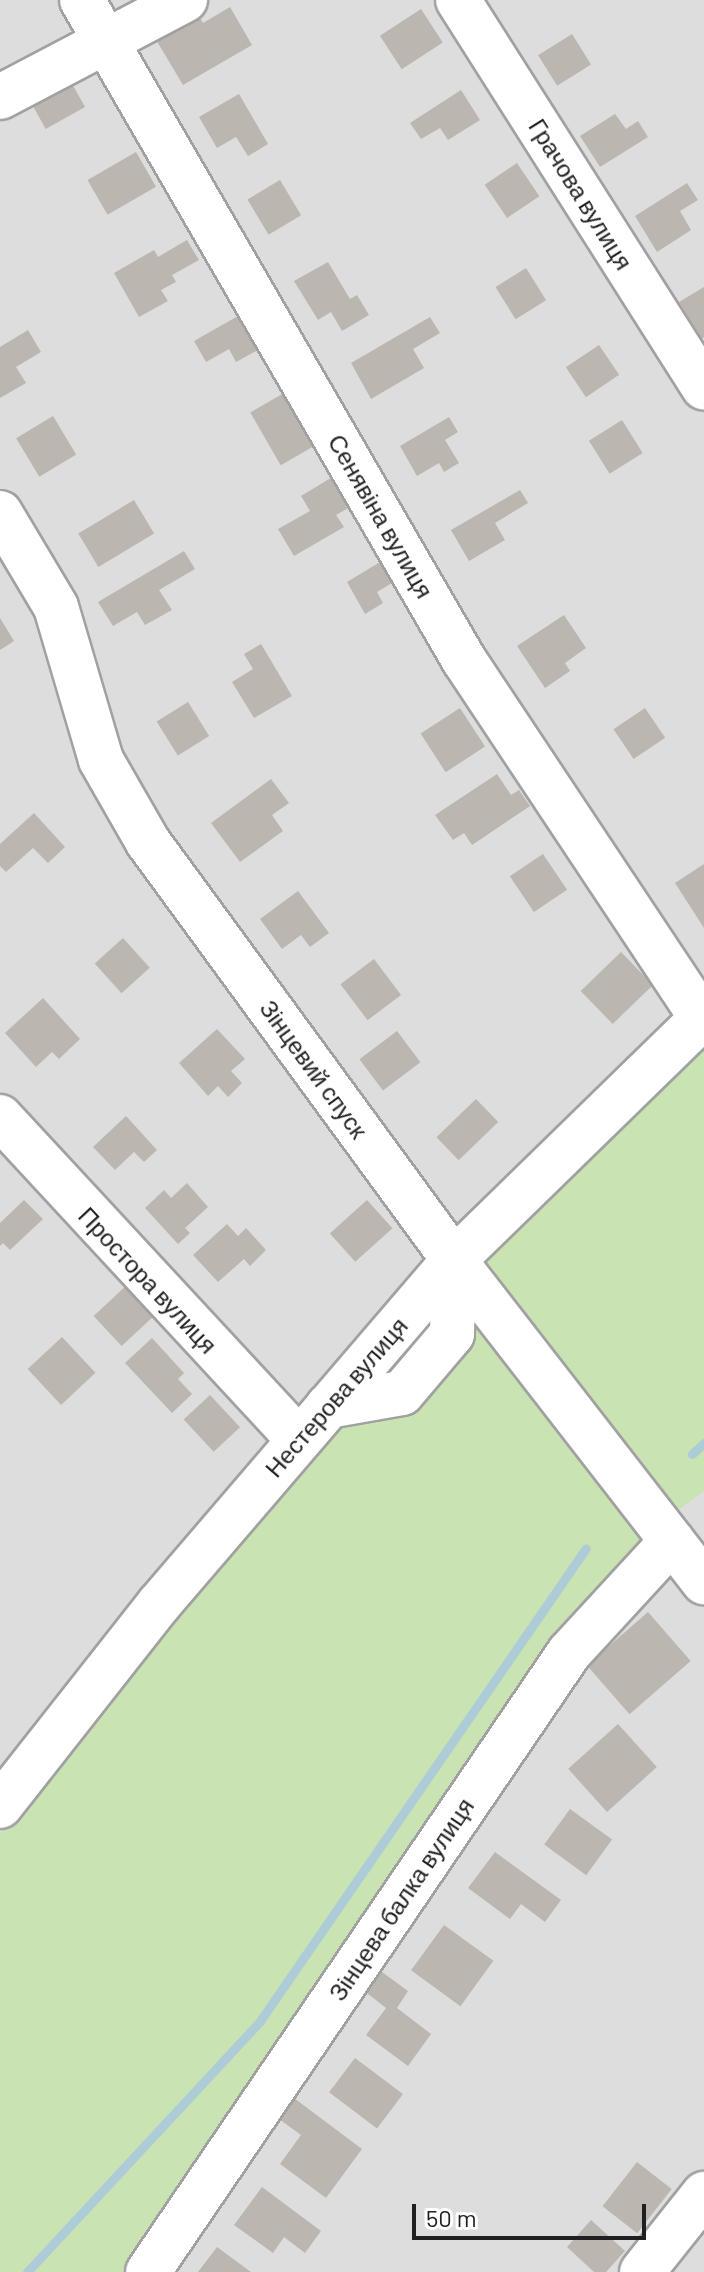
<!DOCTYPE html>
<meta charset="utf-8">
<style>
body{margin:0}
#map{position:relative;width:704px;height:2272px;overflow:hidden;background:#efede7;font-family:Barlow,sans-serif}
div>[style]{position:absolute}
.residential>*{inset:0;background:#ddd;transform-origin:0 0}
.grass>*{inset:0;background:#c9e3b3}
.stream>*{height:9px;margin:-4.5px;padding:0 4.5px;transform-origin:4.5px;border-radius:4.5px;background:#adccd7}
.building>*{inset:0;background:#bcb6b0;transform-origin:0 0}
.roads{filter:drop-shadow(2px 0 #a1a1a1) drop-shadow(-2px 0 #a1a1a1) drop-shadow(0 2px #a1a1a1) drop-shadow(0 -2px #a1a1a1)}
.minor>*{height:44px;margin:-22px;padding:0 22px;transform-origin:22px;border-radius:22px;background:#fff}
span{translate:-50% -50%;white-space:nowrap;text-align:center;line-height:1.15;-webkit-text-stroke:8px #fff;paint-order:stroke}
.street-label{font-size:24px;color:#202020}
.scale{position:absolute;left:412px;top:2204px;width:234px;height:36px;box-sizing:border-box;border:4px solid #202020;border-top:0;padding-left:10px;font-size:24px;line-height:28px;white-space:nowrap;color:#202020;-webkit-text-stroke:6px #fff;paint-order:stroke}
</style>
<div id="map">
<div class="residential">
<i style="left:0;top:0;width:704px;height:2272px"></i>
</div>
<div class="grass">
<i style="clip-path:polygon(704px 1041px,704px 1491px,670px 1516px,476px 1262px)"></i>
<i style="clip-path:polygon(453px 1286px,653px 1537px,556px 1643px,123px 2272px,0 2272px,0 1834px,171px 1618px)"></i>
</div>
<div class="stream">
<i style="left:692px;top:1454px;width:16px;rotate:-43deg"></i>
<i style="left:27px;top:2272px;width:342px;rotate:-47.1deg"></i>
<i style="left:260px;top:2021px;width:574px;rotate:-55.42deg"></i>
</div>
<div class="building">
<i style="clip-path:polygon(230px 7px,252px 45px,183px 85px,155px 38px,197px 13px,203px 23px)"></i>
<i style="left:421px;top:9px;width:40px;height:49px;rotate:57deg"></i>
<i style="left:572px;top:34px;width:36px;height:40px;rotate:58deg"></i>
<i style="left:70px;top:80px;width:31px;height:45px;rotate:61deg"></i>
<i style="clip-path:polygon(461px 90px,480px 120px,448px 140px,440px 128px,421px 139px,410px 123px)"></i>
<i style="clip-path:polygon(239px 94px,268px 144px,248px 156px,236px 137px,217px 148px,199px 117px)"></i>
<i style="clip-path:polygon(615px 114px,626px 129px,638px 121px,648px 137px,600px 167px,580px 136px)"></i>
<i style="left:136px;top:152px;width:40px;height:56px;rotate:60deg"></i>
<i style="left:517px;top:163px;width:40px;height:39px;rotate:56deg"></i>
<i style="left:280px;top:180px;width:41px;height:38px;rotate:59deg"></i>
<i style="clip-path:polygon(687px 183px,698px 200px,680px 211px,691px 230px,657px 252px,635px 216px)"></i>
<i style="clip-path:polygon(187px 240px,199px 260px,172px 275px,176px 282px,161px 290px,168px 301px,139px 317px,114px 273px,154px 250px,158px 257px)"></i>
<i style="clip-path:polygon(328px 262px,350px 299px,357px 295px,369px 315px,342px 331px,331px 312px,318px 320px,294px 281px)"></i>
<i style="left:526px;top:268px;width:38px;height:36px;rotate:58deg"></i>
<i style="clip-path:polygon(704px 287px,704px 337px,702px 339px,679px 302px)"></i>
<i style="clip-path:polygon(238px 316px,258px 350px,236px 362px,229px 349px,206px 362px,194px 341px)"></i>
<i style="clip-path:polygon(430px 317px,440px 333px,413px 349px,424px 368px,371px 399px,351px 363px)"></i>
<i style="clip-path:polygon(28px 330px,41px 352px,16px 367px,26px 383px,0 398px,0 347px)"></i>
<i style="left:599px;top:345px;width:36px;height:40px;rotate:56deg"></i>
<i style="left:284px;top:393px;width:61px;height:39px;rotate:60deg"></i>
<i style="left:53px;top:416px;width:45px;height:43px;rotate:59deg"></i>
<i style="clip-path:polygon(449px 417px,458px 432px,445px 440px,459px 463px,444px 472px,439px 463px,417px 476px,400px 446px)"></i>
<i style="left:622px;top:420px;width:39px;height:39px;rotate:58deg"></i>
<i style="clip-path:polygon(334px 476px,352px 506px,336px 515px,344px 527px,294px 556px,278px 529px,310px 511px,301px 496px)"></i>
<i style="clip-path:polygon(520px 490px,528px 503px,495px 523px,505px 540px,469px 561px,451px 530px)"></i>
<i style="left:134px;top:500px;width:39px;height:65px;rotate:59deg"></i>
<i style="clip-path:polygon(184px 551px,195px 569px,159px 590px,172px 610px,145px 625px,137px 612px,113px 626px,98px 602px)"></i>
<i style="clip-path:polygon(380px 562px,392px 583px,377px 592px,383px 603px,365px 614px,347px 582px)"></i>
<i style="clip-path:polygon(564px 615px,586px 648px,565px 663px,570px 671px,545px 688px,517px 646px)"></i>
<i style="clip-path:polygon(0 618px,14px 641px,0 650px)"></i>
<i style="clip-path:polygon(261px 644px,292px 696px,254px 718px,232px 682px,253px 669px,244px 654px)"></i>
<i style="left:188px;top:702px;width:40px;height:37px;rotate:58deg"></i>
<i style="left:460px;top:708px;width:46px;height:47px;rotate:57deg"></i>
<i style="left:645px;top:708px;width:36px;height:38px;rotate:56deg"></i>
<i style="clip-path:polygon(497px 774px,511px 795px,519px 790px,530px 806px,472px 845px,464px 833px,453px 840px,435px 815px)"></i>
<i style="clip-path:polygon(271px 779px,289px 803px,272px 815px,283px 831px,240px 862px,211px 823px)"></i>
<i style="clip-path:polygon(34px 813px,65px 847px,48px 863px,33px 848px,6px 872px,0 866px,0 844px)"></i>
<i style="left:543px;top:854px;width:43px;height:40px;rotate:56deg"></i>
<i style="clip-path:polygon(704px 864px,704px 928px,675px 883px)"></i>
<i style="clip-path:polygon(298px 891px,329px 933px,310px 947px,301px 935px,282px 949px,260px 919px)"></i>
<i style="left:123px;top:938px;width:40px;height:38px;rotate:48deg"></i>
<i style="left:621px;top:952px;width:46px;height:56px;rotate:46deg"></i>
<i style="left:374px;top:959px;width:45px;height:42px;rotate:53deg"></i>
<i style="clip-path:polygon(43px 998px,80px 1039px,59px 1059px,52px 1052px,36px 1067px,5px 1033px)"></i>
<i style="clip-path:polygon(217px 1029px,245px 1059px,231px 1071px,242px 1083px,228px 1097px,218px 1086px,208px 1096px,179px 1063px)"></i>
<i style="left:397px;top:1031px;width:39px;height:47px;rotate:53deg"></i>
<i style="left:476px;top:1099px;width:32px;height:55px;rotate:46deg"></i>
<i style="clip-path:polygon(126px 1116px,157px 1150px,144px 1162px,134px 1152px,115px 1170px,93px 1147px)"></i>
<i style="clip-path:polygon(187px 1183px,208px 1207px,185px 1228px,190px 1233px,178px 1244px,145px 1208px,164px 1190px,171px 1198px)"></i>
<i style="clip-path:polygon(24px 1200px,43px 1219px,10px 1250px,3px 1243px,0 1246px,0 1223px)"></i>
<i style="left:367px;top:1200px;width:38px;height:50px;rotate:48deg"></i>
<i style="clip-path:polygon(227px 1224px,238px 1236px,246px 1228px,266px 1250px,250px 1266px,244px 1259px,218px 1282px,193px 1255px)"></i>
<i style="left:128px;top:1284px;width:41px;height:47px;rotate:47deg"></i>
<i style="left:62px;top:1337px;width:49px;height:47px;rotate:47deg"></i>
<i style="clip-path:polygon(152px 1338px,184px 1373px,178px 1379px,192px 1394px,172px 1413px,125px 1363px)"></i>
<i style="left:210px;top:1395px;width:44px;height:36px;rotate:47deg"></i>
<i style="left:648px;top:1612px;width:65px;height:81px;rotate:49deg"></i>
<i style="left:618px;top:1724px;width:58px;height:67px;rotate:48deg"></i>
<i style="left:570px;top:1809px;width:52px;height:44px;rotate:36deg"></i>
<i style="clip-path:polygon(495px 1852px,561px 1900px,545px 1922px,521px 1904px,510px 1919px,468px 1888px)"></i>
<i style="left:444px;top:1925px;width:61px;height:56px;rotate:36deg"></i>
<i style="clip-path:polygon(382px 1972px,408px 1991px,397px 2008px,431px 2034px,408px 2066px,366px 2035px,386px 2008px,367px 1993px)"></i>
<i style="left:355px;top:2058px;width:60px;height:43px;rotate:37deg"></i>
<i style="clip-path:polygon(294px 2098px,362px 2149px,326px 2198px,280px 2164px,301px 2135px,279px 2119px)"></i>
<i style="left:637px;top:2162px;width:44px;height:56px;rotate:38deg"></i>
<i style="clip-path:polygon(262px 2187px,321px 2231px,305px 2253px,284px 2237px,273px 2253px,234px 2225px)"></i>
<i style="clip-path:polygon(591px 2220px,625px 2251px,606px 2272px,594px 2272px,567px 2247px)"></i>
<i style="clip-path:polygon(217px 2247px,251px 2272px,198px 2272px)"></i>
</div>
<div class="roads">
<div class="minor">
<i style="left:82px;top:0;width:763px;rotate:59.94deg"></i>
<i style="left:464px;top:660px;width:430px;rotate:56.4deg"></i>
<i style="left:458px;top:0;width:459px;rotate:57.6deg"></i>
<i style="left:0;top:97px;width:209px;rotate:-27.7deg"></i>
<i style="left:0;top:513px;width:109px;rotate:59.2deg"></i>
<i style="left:56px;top:607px;width:159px;rotate:73.6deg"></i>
<i style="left:101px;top:760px;width:95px;rotate:60.2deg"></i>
<i style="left:148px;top:842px;width:518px;rotate:53.79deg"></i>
<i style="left:454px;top:1260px;width:408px;rotate:52.2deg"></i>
<i style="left:0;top:1117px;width:440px;rotate:47.2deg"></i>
<i style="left:328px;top:1406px;width:75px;rotate:-10deg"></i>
<i style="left:402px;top:1393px;width:77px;rotate:-49.7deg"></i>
<i style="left:452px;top:1334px;width:74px;rotate:-88.5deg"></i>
<i style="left:0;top:1806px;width:257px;rotate:-51.8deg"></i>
<i style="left:159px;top:1604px;width:453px;rotate:-49.4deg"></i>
<i style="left:454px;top:1260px;width:349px;rotate:-44.3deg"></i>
<i style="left:148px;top:2272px;width:749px;rotate:-55.78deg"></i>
<i style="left:569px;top:1653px;width:152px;rotate:-47.4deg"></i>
<i style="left:642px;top:2272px;width:100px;rotate:-51.5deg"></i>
</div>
</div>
<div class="street-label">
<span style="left:581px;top:194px;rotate:58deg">Грачова вулиця</span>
<span style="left:381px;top:516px;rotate:60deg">Сенявіна вулиця</span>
<span style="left:314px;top:1069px;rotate:54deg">Зінцевий спуск</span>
<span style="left:148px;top:1280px;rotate:47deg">Простора вулиця</span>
<span style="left:336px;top:1397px;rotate:-49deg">Нестерова вулиця</span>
<span style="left:401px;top:1899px;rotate:-56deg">Зінцева балка вулиця</span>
</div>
<div class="scale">50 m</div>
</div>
